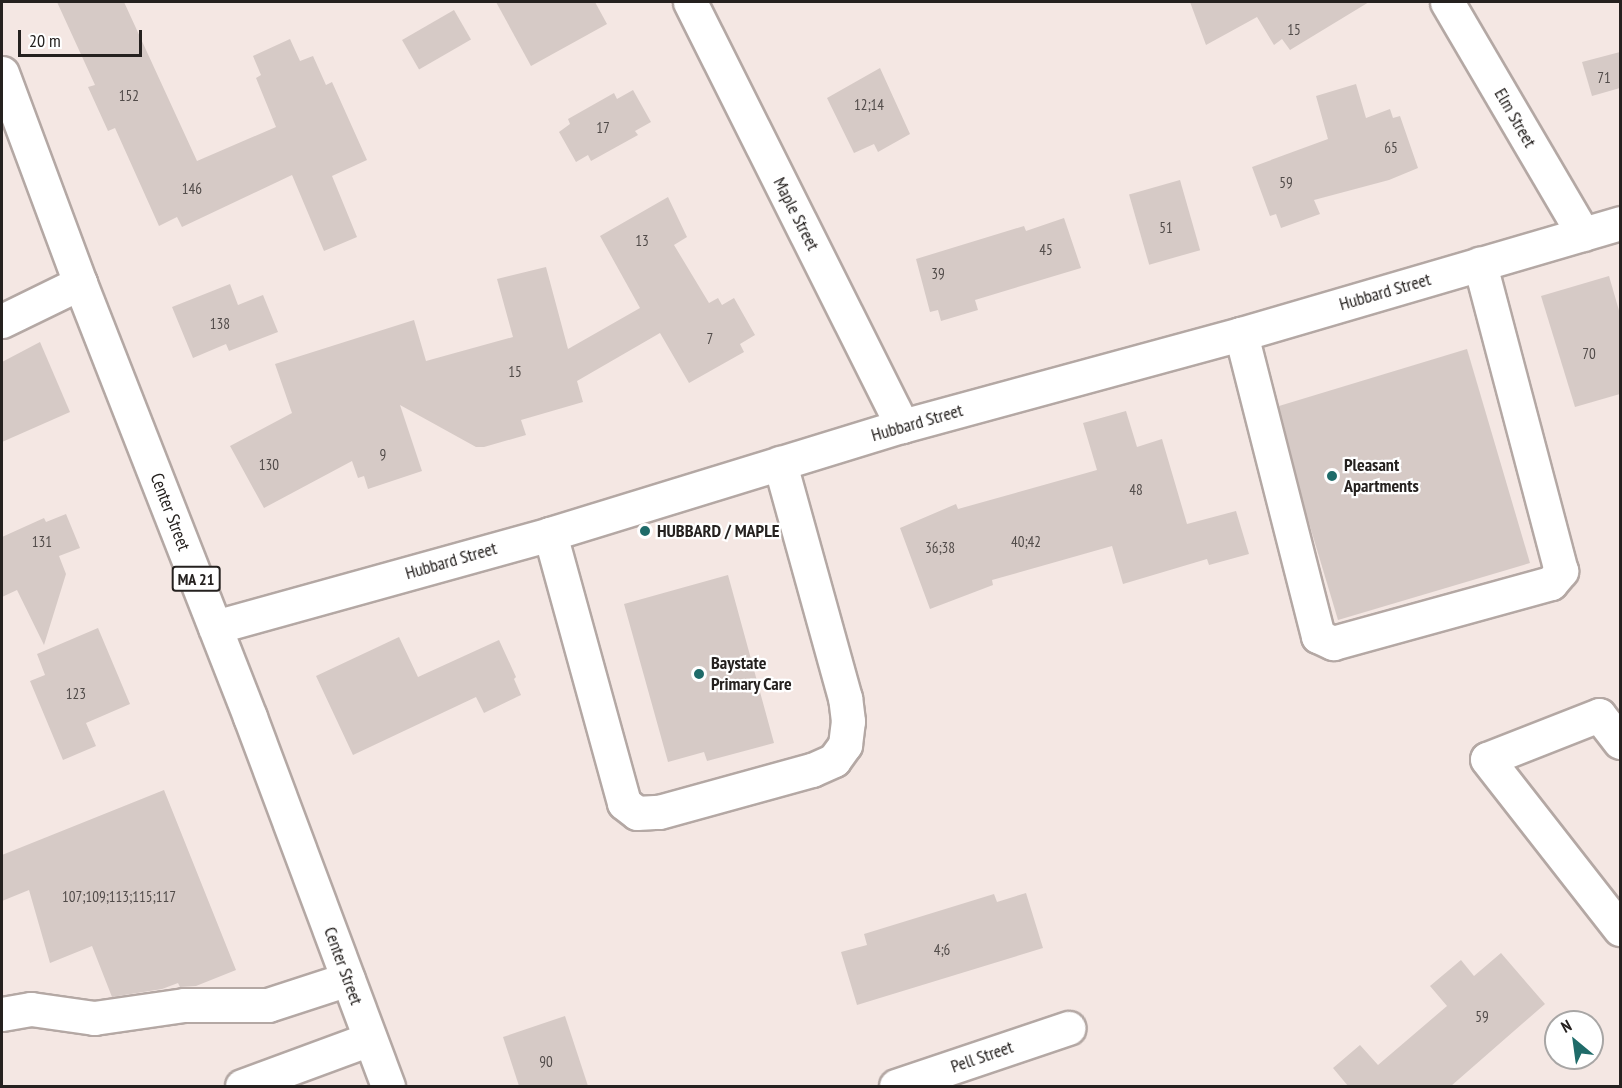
<!DOCTYPE html>
<style>
body{margin:0}
#map{position:relative;width:1622px;height:1088px;overflow:hidden;background:#f4e7e3;font-family:"PT Sans Narrow",sans-serif}
div>[style]{position:absolute}
.building>*{inset:0;background:#d6cac6;transform-origin:0 0}
.roads{filter:drop-shadow(2px 0 #b4a8a4) drop-shadow(-2px 0 #b4a8a4) drop-shadow(0 2px #b4a8a4) drop-shadow(0 -2px #b4a8a4)}
.minor>*{height:33px;margin:-16.5px;padding:0 16.5px;transform-origin:16.5px;border-radius:16.5px;background:#fff}
.major>*{height:33px;margin:-16.5px;padding:0 16.5px;transform-origin:16.5px;border-radius:16.5px;background:#fff}
.dots>*{width:16px;height:16px;translate:-50% -50%;box-sizing:border-box;border:3px solid #fff;border-radius:50%}
span{translate:-50% -50%;white-space:nowrap;text-align:center;line-height:1.15;-webkit-text-stroke:4.5px #fff;paint-order:stroke}
.number-label{font-size:15px;color:#514b49}
.number-label span{-webkit-text-stroke-width:0}
.shield-label span{padding:2px 4px;background:#fff;border:2px solid;border-radius:4px;-webkit-text-stroke-width:0}
.shield-label{font-size:16px;color:#25211f;font-weight:700}
.street-label{font-size:18px;color:#25211f}
.poi-label{font-size:18px;color:#25211f;font-weight:700}
.left{translate:0 -50%;text-align:left}
.frame{position:absolute;inset:0;border:3px solid #25211f;pointer-events:none}
.north{position:absolute;left:1544px;top:1010px;width:60px;height:60px;box-sizing:border-box;background:#fff;border:2px solid #a8a6a5;border-radius:50%;rotate:331deg;font-size:16px;font-weight:700;line-height:24px;text-align:center;color:#25211f}
.north::after{content:'';display:block;margin:auto;width:21px;height:27px;background:#1f6b69;clip-path:polygon(50% 0,100% 100%,50% 72%,0 100%)}
.scale{position:absolute;left:18px;top:30px;width:124px;height:27px;box-sizing:border-box;border:3px solid #25211f;border-top:0;padding-left:8px;font-size:18px;line-height:21px;white-space:nowrap;color:#25211f;-webkit-text-stroke:4px #fff;paint-order:stroke}
</style>
<div id="map">
<div class="building">
<i style="clip-path:polygon(57px 2px,124px 2px,197px 161px,276px 127px,256px 78px,261px 75px,253px 56px,290px 39px,300px 61px,313px 56px,326px 85px,332px 82px,367px 160px,332px 176px,357px 237px,324px 251px,292px 175px,182px 227px,177px 217px,159px 226px,115px 128px,108px 131px,88px 87px,95px 85px)"></i>
<i style="clip-path:polygon(496px 2px,595px 2px,607px 24px,531px 66px)"></i>
<i style="clip-path:polygon(1190px 2px,1369px 2px,1290px 50px,1282px 39px,1274px 45px,1257px 17px,1206px 45px)"></i>
<i style="left:454px;top:10px;width:34px;height:60px;rotate:60deg"></i>
<i style="clip-path:polygon(1620px 52px,1620px 88px,1592px 96px,1582px 62px)"></i>
<i style="clip-path:polygon(880px 68px,910px 134px,878px 152px,874px 144px,854px 153px,827px 98px)"></i>
<i style="clip-path:polygon(1356px 84px,1366px 118px,1390px 109px,1393px 118px,1400px 116px,1418px 168px,1389px 180px,1314px 200px,1320px 214px,1281px 228px,1276px 214px,1270px 216px,1252px 167px,1328px 139px,1316px 96px)"></i>
<i style="clip-path:polygon(633px 90px,651px 122px,635px 131px,638px 135px,591px 161px,588px 155px,576px 162px,559px 132px,570px 124px,568px 119px,614px 93px,617px 99px)"></i>
<i style="left:1180px;top:180px;width:73px;height:53px;rotate:74deg"></i>
<i style="clip-path:polygon(668px 197px,687px 237px,674px 245px,709px 303px,718px 298px,722px 305px,734px 298px,755px 335px,740px 344px,744px 352px,689px 383px,660px 333px,577px 381px,583px 402px,521px 420px,526px 435px,484px 447px,476px 447px,400px 405px,422px 471px,368px 489px,364px 476px,358px 478px,352px 461px,264px 508px,230px 446px,292px 413px,275px 364px,414px 320px,426px 361px,513px 337px,497px 279px,546px 267px,568px 349px,640px 308px,600px 236px)"></i>
<i style="clip-path:polygon(1064px 218px,1081px 268px,975px 300px,978px 310px,941px 321px,938px 310px,930px 312px,916px 259px,1024px 226px,1026px 231px)"></i>
<i style="clip-path:polygon(1609px 276px,1620px 314px,1620px 394px,1575px 407px,1541px 296px)"></i>
<i style="clip-path:polygon(230px 284px,238px 305px,263px 295px,278px 332px,229px 351px,226px 344px,193px 358px,172px 307px)"></i>
<i style="clip-path:polygon(40px 342px,70px 412px,2px 442px,2px 362px)"></i>
<i style="clip-path:polygon(1467px 349px,1530px 563px,1338px 620px,1306px 513px,1279px 406px)"></i>
<i style="clip-path:polygon(1126px 411px,1137px 447px,1162px 439px,1187px 524px,1236px 511px,1249px 554px,1209px 565px,1207px 559px,1123px 584px,1112px 546px,992px 580px,993px 585px,930px 609px,900px 528px,956px 504px,958px 509px,1097px 470px,1083px 423px)"></i>
<i style="clip-path:polygon(66px 514px,80px 548px,59px 556px,66px 574px,44px 645px,17px 590px,2px 597px,2px 537px,44px 518px,46px 522px)"></i>
<i style="clip-path:polygon(728px 575px,774px 743px,707px 761px,704px 752px,668px 762px,624px 604px)"></i>
<i style="clip-path:polygon(98px 628px,130px 704px,86px 723px,96px 746px,63px 760px,30px 681px,45px 675px,37px 654px)"></i>
<i style="clip-path:polygon(399px 637px,418px 677px,499px 640px,516px 677px,514px 679px,521px 695px,484px 713px,476px 697px,353px 755px,316px 676px)"></i>
<i style="clip-path:polygon(164px 790px,236px 970px,196px 986px,180px 987px,178px 983px,162px 989px,112px 997px,92px 946px,50px 963px,29px 890px,2px 901px,2px 855px)"></i>
<i style="clip-path:polygon(1026px 893px,1043px 948px,857px 1005px,841px 952px,867px 945px,864px 934px,994px 894px,997px 902px)"></i>
<i style="clip-path:polygon(1501px 953px,1545px 1004px,1451px 1086px,1348px 1086px,1333px 1068px,1360px 1045px,1378px 1065px,1447px 1006px,1430px 986px,1461px 960px,1474px 976px)"></i>
<i style="clip-path:polygon(565px 1016px,588px 1086px,519px 1086px,503px 1037px)"></i>
</div>
<div class="roads">
<div class="minor">
<i style="left:690px;top:2px;width:474px;rotate:63.4deg"></i>
<i style="left:1447px;top:2px;width:269px;rotate:59.6deg"></i>
<i style="left:2px;top:321px;width:87px;rotate:-26deg"></i>
<i style="left:1241px;top:334px;width:312px;rotate:75.7deg"></i>
<i style="left:1318px;top:636px;width:17px;rotate:25deg"></i>
<i style="left:1333px;top:643px;width:226px;rotate:-15.4deg"></i>
<i style="left:1551px;top:583px;width:16px;rotate:-50deg"></i>
<i style="left:1561px;top:571px;width:318px;rotate:-104.8deg"></i>
<i style="left:550px;top:534px;width:279px;rotate:74.6deg"></i>
<i style="left:624px;top:803px;width:16px;rotate:38deg"></i>
<i style="left:637px;top:813px;width:22px;rotate:-3deg"></i>
<i style="left:659px;top:812px;width:159px;rotate:-15.4deg"></i>
<i style="left:812px;top:770px;width:24px;rotate:-24deg"></i>
<i style="left:834px;top:760px;width:19px;rotate:-54deg"></i>
<i style="left:845px;top:745px;width:24px;rotate:-83deg"></i>
<i style="left:848px;top:721px;width:23px;rotate:-97deg"></i>
<i style="left:845px;top:698px;width:244px;rotate:-105.5deg"></i>
<i style="left:215px;top:627px;width:348px;rotate:-15.5deg"></i>
<i style="left:550px;top:534px;width:368px;rotate:-17.1deg"></i>
<i style="left:902px;top:426px;width:351px;rotate:-15.2deg"></i>
<i style="left:1241px;top:334px;width:395px;rotate:-16.3deg"></i>
<i style="left:1620px;top:742px;width:34px;rotate:-128deg"></i>
<i style="left:1599px;top:715px;width:120px;rotate:158.6deg"></i>
<i style="left:1487px;top:759px;width:216px;rotate:52deg"></i>
<i style="left:2px;top:1014px;width:29px;rotate:-10deg"></i>
<i style="left:31px;top:1009px;width:64px;rotate:8.1deg"></i>
<i style="left:94px;top:1018px;width:91px;rotate:-8.2deg"></i>
<i style="left:184px;top:1005px;width:84px"></i>
<i style="left:268px;top:1005px;width:84px;rotate:-18deg"></i>
<i style="left:242px;top:1086px;width:136px;rotate:-20.2deg"></i>
<i style="left:896px;top:1086px;width:182px;rotate:-18.6deg"></i>
</div>
<div class="major">
<i style="left:2px;top:73px;width:224px;rotate:69.6deg"></i>
<i style="left:80px;top:283px;width:466px;rotate:68.6deg"></i>
<i style="left:250px;top:717px;width:394px;rotate:69.5deg"></i>
</div>
</div>
<div class="dots">
<i style="left:1332px;top:476px;background:#1f6b69"></i>
<i style="left:645px;top:531px;background:#1f6b69"></i>
<i style="left:699px;top:674px;background:#1f6b69"></i>
</div>
<div class="number-label">
<span style="left:1294px;top:30px">15</span>
<span style="left:1604px;top:78px">71</span>
<span style="left:129px;top:96px">152</span>
<span style="left:869px;top:105px">12;14</span>
<span style="left:603px;top:128px">17</span>
<span style="left:1391px;top:148px">65</span>
<span style="left:1286px;top:183px">59</span>
<span style="left:192px;top:189px">146</span>
<span style="left:1166px;top:228px">51</span>
<span style="left:642px;top:241px">13</span>
<span style="left:1046px;top:250px">45</span>
<span style="left:938px;top:274px">39</span>
<span style="left:220px;top:324px">138</span>
<span style="left:710px;top:339px">7</span>
<span style="left:1589px;top:354px">70</span>
<span style="left:515px;top:372px">15</span>
<span style="left:383px;top:455px">9</span>
<span style="left:269px;top:465px">130</span>
<span style="left:1136px;top:490px">48</span>
<span style="left:42px;top:542px">131</span>
<span style="left:1026px;top:542px">40;42</span>
<span style="left:940px;top:548px">36;38</span>
<span style="left:76px;top:694px">123</span>
<span style="left:119px;top:897px">107;109;113;115;117</span>
<span style="left:942px;top:950px">4;6</span>
<span style="left:1482px;top:1017px">59</span>
<span style="left:546px;top:1062px">90</span>
</div>
<div class="shield-label">
<span style="left:196px;top:579px">MA 21</span>
</div>
<div class="street-label">
<span style="left:1515px;top:118px;rotate:60deg">Elm Street</span>
<span style="left:796px;top:214px;rotate:63deg">Maple Street</span>
<span style="left:1385px;top:292px;rotate:-16deg">Hubbard Street</span>
<span style="left:917px;top:423px;rotate:-16deg">Hubbard Street</span>
<span style="left:170px;top:512px;rotate:69deg">Center Street</span>
<span style="left:451px;top:561px;rotate:-16deg">Hubbard Street</span>
<span style="left:343px;top:966px;rotate:70deg">Center Street</span>
<span style="left:982px;top:1057px;rotate:-19deg">Pell Street</span>
</div>
<div class="poi-label">
<span class="left" style="left:1344px;top:476px">Pleasant<br>Apartments</span>
<span class="left" style="left:657px;top:531px">HUBBARD / MAPLE</span>
<span class="left" style="left:711px;top:674px">Baystate<br>Primary Care</span>
</div>
<div class="frame"></div>
<div class="north">N</div>
<div class="scale">20 m</div>
</div>
